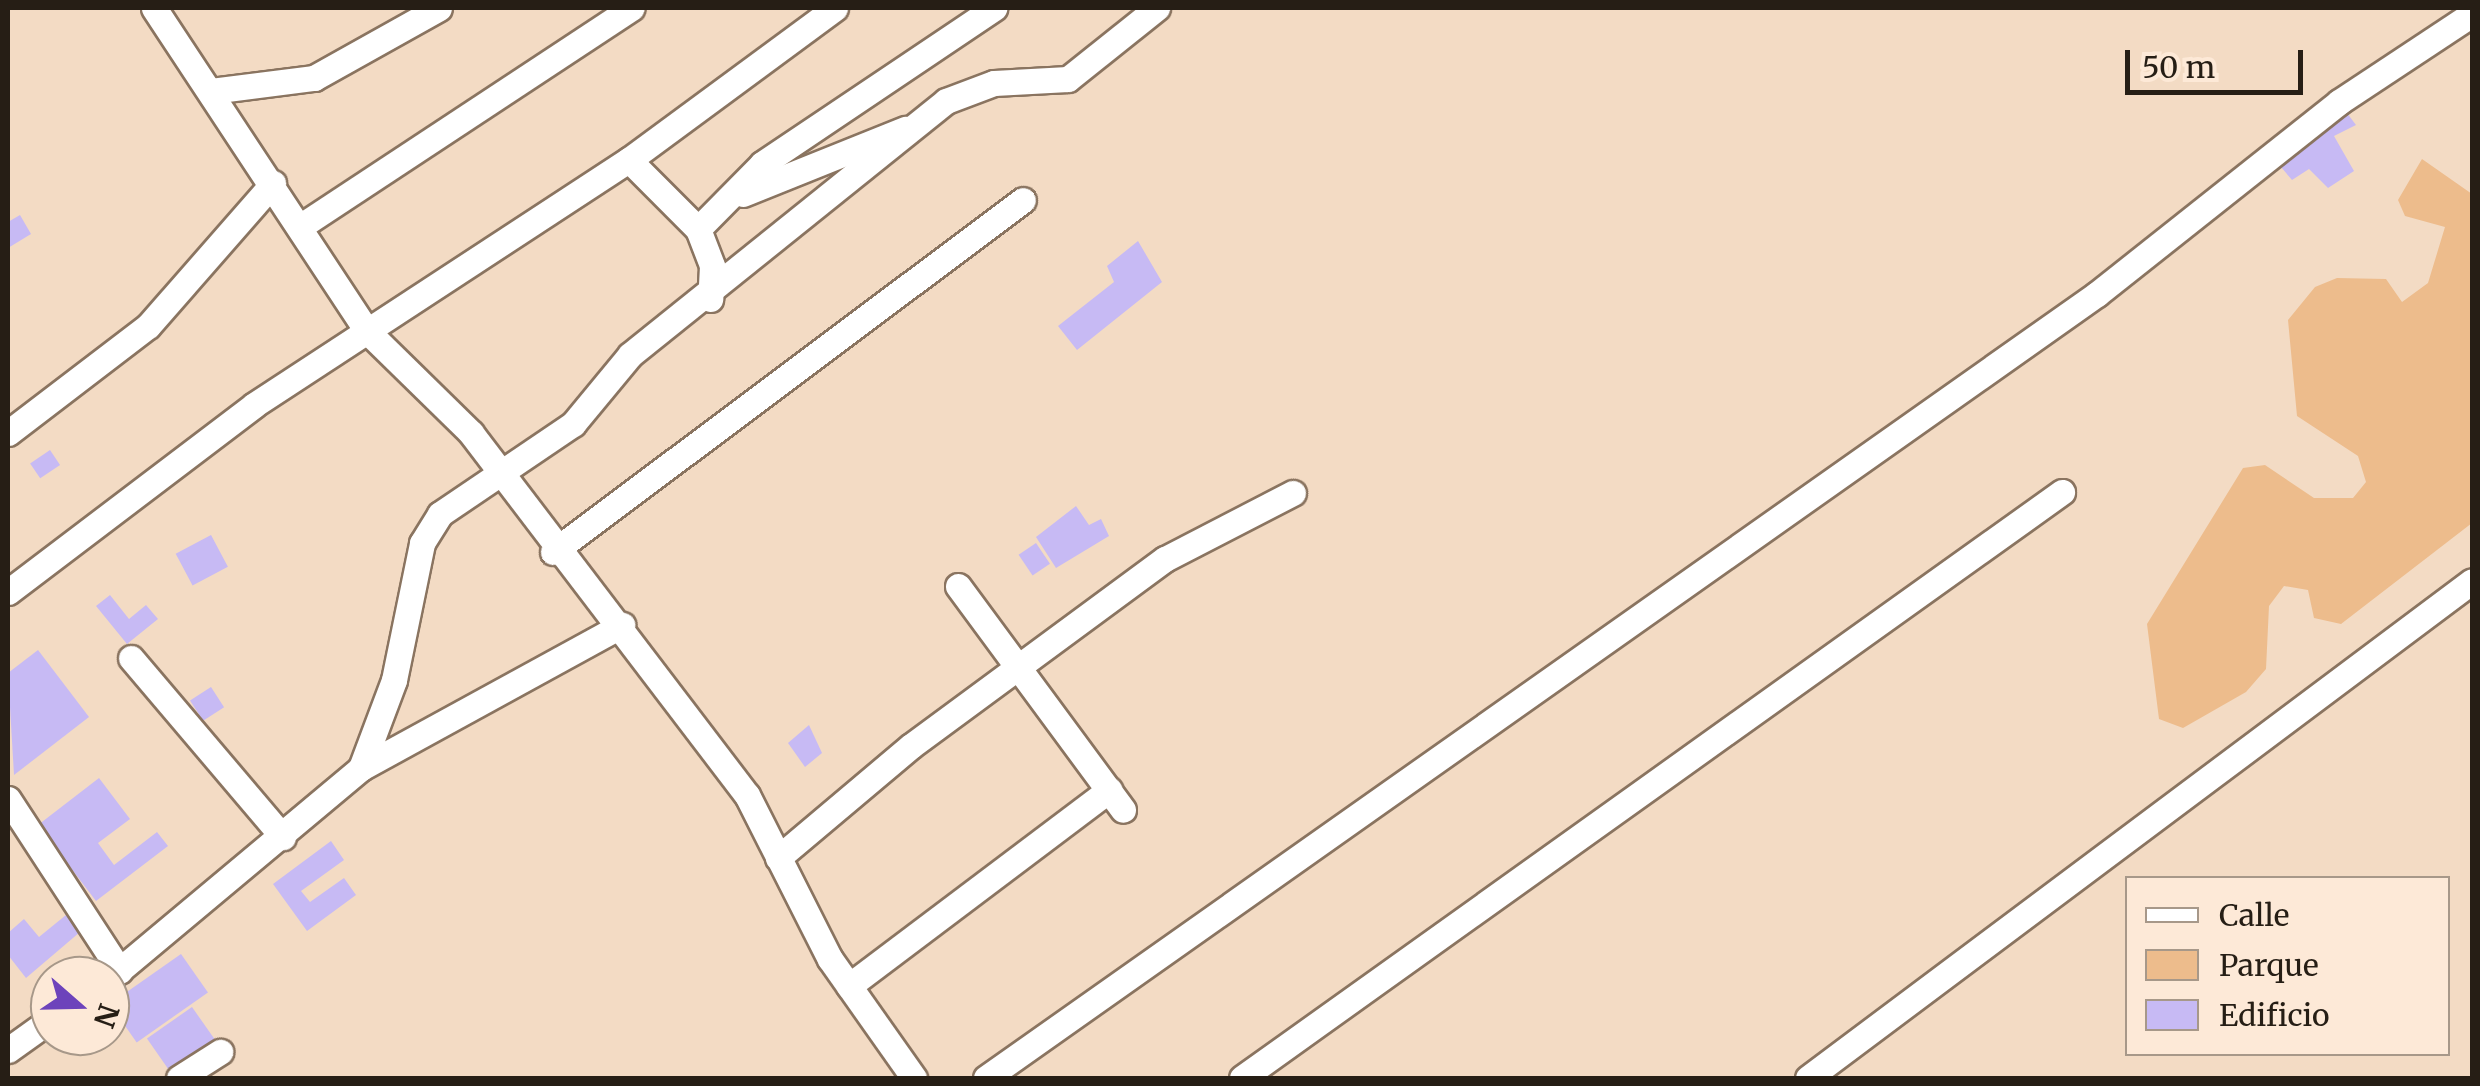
<!DOCTYPE html>
<style>
body{margin:0}
#map{position:relative;width:2480px;height:1086px;overflow:hidden;background:#f3dbc4;font-family:Merriweather,serif}
div>[style]{position:absolute}
.green>*{inset:0;background:#edbc8c}
.building>*{inset:0;background:#c7baf4;transform-origin:0 0}
.roads{filter:drop-shadow(2px 0 #8a7460) drop-shadow(-2px 0 #8a7460) drop-shadow(0 2px #8a7460) drop-shadow(0 -2px #8a7460)}
.minor>*{height:25px;margin:-12.5px;padding:0 12.5px;transform-origin:12.5px;border-radius:12.5px;background:#fff}
span{translate:-50% -50%;white-space:nowrap;text-align:center;line-height:1.15;-webkit-text-stroke:9px #fde9d7;paint-order:stroke}
.frame{position:absolute;inset:0;border:10px solid #261e15;pointer-events:none}
.legend{position:absolute;left:2125px;top:876px;width:325px;height:180px;box-sizing:border-box;background:#fde9d7;border:2px solid #a79889;margin:0;padding:12px 18px;list-style:none;font-size:30px;color:#261e15}
.legend li{display:flex;align-items:center;gap:20px;height:50px}
.legend b{width:50px;border:2px solid #a79889}
.north{position:absolute;left:30px;top:956px;width:100px;height:100px;box-sizing:border-box;background:#fde9d7;border:2px solid #a79889;border-radius:50%;rotate:110deg;font-size:28px;font-weight:700;line-height:40px;text-align:center;color:#261e15}
.north::after{content:'';display:block;margin:auto;width:35px;height:45px;background:#6d43bb;clip-path:polygon(50% 0,100% 100%,50% 72%,0 100%)}
.scale{position:absolute;left:2125px;top:50px;width:178px;height:45px;box-sizing:border-box;border:5px solid #261e15;border-top:0;padding-left:12px;font-size:30px;line-height:35px;white-space:nowrap;color:#261e15;-webkit-text-stroke:8px #fde9d7;paint-order:stroke}
</style>
<div id="map">
<div class="green">
<i style="clip-path:polygon(2422px 159px,2472px 194px,2472px 523px,2341px 624px,2314px 618px,2308px 590px,2284px 586px,2269px 606px,2266px 669px,2246px 692px,2183px 728px,2159px 719px,2147px 624px,2243px 468px,2265px 465px,2314px 498px,2353px 498px,2366px 482px,2358px 456px,2297px 416px,2288px 320px,2315px 287px,2337px 278px,2386px 279px,2402px 302px,2428px 283px,2445px 227px,2405px 216px,2398px 200px)"></i>
</div>
<div class="building">
<i style="clip-path:polygon(2347px 113px,2356px 125px,2334px 136px,2354px 171px,2328px 188px,2309px 169px,2292px 180px,2281px 167px)"></i>
<i style="clip-path:polygon(20px 215px,31px 234px,8px 248px,8px 222px)"></i>
<i style="clip-path:polygon(1138px 241px,1162px 282px,1077px 350px,1058px 326px,1114px 282px,1107px 266px)"></i>
<i style="left:50px;top:450px;width:18px;height:24px;rotate:56deg"></i>
<i style="clip-path:polygon(1076px 506px,1089px 525px,1101px 519px,1109px 536px,1056px 568px,1036px 537px)"></i>
<i style="left:211px;top:535px;width:36px;height:40px;rotate:62deg"></i>
<i style="left:1036px;top:543px;width:25px;height:21px;rotate:56deg"></i>
<i style="clip-path:polygon(110px 595px,129px 619px,146px 605px,158px 619px,127px 644px,96px 606px)"></i>
<i style="clip-path:polygon(38px 650px,89px 717px,14px 775px,8px 673px)"></i>
<i style="left:211px;top:687px;width:24px;height:25px;rotate:57deg"></i>
<i style="clip-path:polygon(809px 725px,822px 753px,805px 767px,788px 743px)"></i>
<i style="clip-path:polygon(99px 778px,130px 819px,98px 843px,114px 865px,157px 832px,168px 846px,96px 901px,38px 825px)"></i>
<i style="clip-path:polygon(331px 841px,344px 860px,301px 891px,310px 902px,344px 878px,356px 895px,307px 931px,273px 884px)"></i>
<i style="clip-path:polygon(66px 915px,80px 932px,26px 978px,8px 955px,8px 933px,24px 919px,39px 937px)"></i>
<i style="left:181px;top:954px;width:47px;height:87px;rotate:55deg"></i>
<i style="left:192px;top:1007px;width:45px;height:55px;rotate:55deg"></i>
</div>
<div class="roads">
<div class="minor">
<i style="left:154px;top:8px;width:387px;rotate:56.6deg"></i>
<i style="left:367px;top:331px;width:146px;rotate:44.4deg"></i>
<i style="left:471px;top:433px;width:455px;rotate:52.7deg"></i>
<i style="left:747px;top:795px;width:184px;rotate:63.2deg"></i>
<i style="left:830px;top:959px;width:146px;rotate:54.8deg"></i>
<i style="left:211px;top:91px;width:104px;rotate:-7.2deg"></i>
<i style="left:314px;top:78px;width:143px;rotate:-29.2deg"></i>
<i style="left:629px;top:160px;width:98px;rotate:45deg"></i>
<i style="left:698px;top:229px;width:40px;rotate:69deg"></i>
<i style="left:712px;top:266px;width:33px;rotate:93deg"></i>
<i style="left:743px;top:194px;width:175px;rotate:-21.9deg"></i>
<i style="left:301px;top:226px;width:396px;rotate:-33.4deg"></i>
<i style="left:698px;top:229px;width:91px;rotate:-45.4deg"></i>
<i style="left:762px;top:164px;width:280px;rotate:-33.9deg"></i>
<i style="left:8px;top:433px;width:176px;rotate:-37.4deg"></i>
<i style="left:148px;top:326px;width:190px;rotate:-48.8deg"></i>
<i style="left:553px;top:552px;width:587px;rotate:-36.83deg"></i>
<i style="left:958px;top:586px;width:278px;rotate:53.6deg"></i>
<i style="left:8px;top:592px;width:309px;rotate:-37.2deg"></i>
<i style="left:254px;top:405px;width:448px;rotate:-33.2deg"></i>
<i style="left:629px;top:160px;width:256px;rotate:-36.4deg"></i>
<i style="left:131px;top:658px;width:235px;rotate:49.7deg"></i>
<i style="left:361px;top:768px;width:94px;rotate:-69.4deg"></i>
<i style="left:394px;top:680px;width:140px;rotate:-78.4deg"></i>
<i style="left:422px;top:543px;width:34px;rotate:-58deg"></i>
<i style="left:440px;top:514px;width:161px;rotate:-34.1deg"></i>
<i style="left:573px;top:424px;width:89px;rotate:-50.4deg"></i>
<i style="left:630px;top:355px;width:405px;rotate:-38.8deg"></i>
<i style="left:946px;top:101px;width:51px;rotate:-20.6deg"></i>
<i style="left:994px;top:83px;width:74px;rotate:-3.1deg"></i>
<i style="left:1068px;top:79px;width:114px;rotate:-38.6deg"></i>
<i style="left:8px;top:799px;width:205px;rotate:56.9deg"></i>
<i style="left:778px;top:858px;width:174px;rotate:-40.1deg"></i>
<i style="left:911px;top:746px;width:315px;rotate:-36.4deg"></i>
<i style="left:1165px;top:559px;width:144px;rotate:-27.3deg"></i>
<i style="left:110px;top:978px;width:327px;rotate:-39.9deg"></i>
<i style="left:361px;top:768px;width:298px;rotate:-28.7deg"></i>
<i style="left:849px;top:986px;width:326px;rotate:-37deg"></i>
<i style="left:8px;top:1050px;width:52px;rotate:-35.5deg"></i>
<i style="left:179px;top:1078px;width:49px;rotate:-32.4deg"></i>
<i style="left:986px;top:1078px;width:1360px;rotate:-35.21deg"></i>
<i style="left:2097px;top:294px;width:309px;rotate:-38.4deg"></i>
<i style="left:2339px;top:102px;width:159px;rotate:-33.5deg"></i>
<i style="left:1242px;top:1078px;width:1008px;rotate:-35.55deg"></i>
<i style="left:1808px;top:1078px;width:829px;rotate:-36.81deg"></i>
</div>
</div>
<div class="frame"></div>
<ul class="legend">
<li><b style="height:12px;background:#fff"></b>Calle</li>
<li><b style="height:28px;background:#edbc8c"></b>Parque</li>
<li><b style="height:28px;background:#c7baf4"></b>Edificio</li>
</ul>
<div class="north">N</div>
<div class="scale">50 m</div>
</div>
